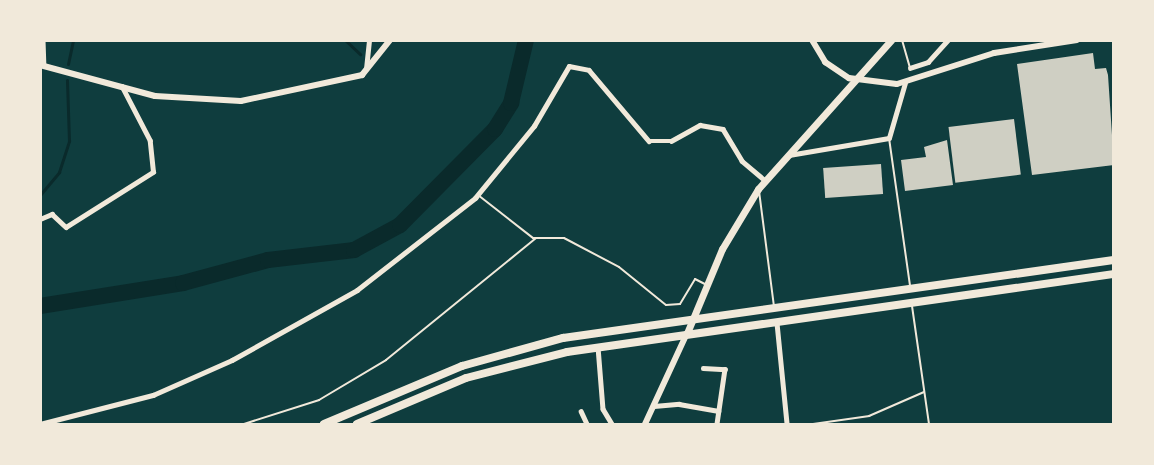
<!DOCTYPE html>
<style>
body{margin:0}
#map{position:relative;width:1154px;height:465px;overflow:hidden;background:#0f3d3e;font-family:"Times New Roman",serif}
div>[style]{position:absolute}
.stream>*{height:3px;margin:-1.5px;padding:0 1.5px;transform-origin:1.5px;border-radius:1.5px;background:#0a2a2b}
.river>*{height:16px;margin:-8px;padding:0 8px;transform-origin:8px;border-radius:8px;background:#0a2a2b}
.building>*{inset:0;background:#cfcfc3;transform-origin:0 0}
.service>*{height:2px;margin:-1px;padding:0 1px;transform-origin:1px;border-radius:1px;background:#f1e9da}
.minor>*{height:4.5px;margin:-2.25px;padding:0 2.25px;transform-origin:2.25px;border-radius:2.25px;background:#f1e9da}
.tertiary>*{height:6px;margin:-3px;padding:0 3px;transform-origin:3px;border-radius:3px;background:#f1e9da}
.secondary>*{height:7px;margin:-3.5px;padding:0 3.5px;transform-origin:3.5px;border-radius:3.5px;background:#f1e9da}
.trunk>*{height:8px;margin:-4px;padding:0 4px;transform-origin:4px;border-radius:4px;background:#f1e9da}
span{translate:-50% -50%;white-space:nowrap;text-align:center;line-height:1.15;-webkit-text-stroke:6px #f1e9da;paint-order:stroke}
.frame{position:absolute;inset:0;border:42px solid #f1e9da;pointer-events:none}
</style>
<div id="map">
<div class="stream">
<i style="left:345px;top:40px;width:21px;rotate:43deg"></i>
<i style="left:68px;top:64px;width:25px;rotate:-78deg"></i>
<i style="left:40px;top:195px;width:30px;rotate:-50deg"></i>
<i style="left:59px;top:172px;width:33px;rotate:-72deg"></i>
<i style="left:69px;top:141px;width:61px;rotate:-91.9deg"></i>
</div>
<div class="river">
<i style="left:40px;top:306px;width:145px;rotate:-9.1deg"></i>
<i style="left:183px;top:283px;width:88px;rotate:-15.1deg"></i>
<i style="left:268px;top:260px;width:87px;rotate:-6.6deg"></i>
<i style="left:354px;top:250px;width:52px;rotate:-28.5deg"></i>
<i style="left:400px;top:225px;width:135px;rotate:-45.3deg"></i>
<i style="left:495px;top:129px;width:31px;rotate:-58deg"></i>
<i style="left:511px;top:103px;width:65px;rotate:-76.6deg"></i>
</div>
<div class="building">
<i style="clip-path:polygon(1093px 53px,1095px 69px,1106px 68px,1108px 75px,1114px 165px,1032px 175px,1017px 64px)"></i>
<i style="left:1014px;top:119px;width:56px;height:66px;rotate:83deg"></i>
<i style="clip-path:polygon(947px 140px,953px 185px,905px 191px,901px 160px,926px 157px,924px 147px)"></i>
<i style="left:881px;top:164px;width:30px;height:58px;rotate:86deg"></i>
</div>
<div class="service">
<i style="left:902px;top:40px;width:29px;rotate:74deg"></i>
<i style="left:889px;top:138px;width:149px;rotate:81.9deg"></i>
<i style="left:759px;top:191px;width:116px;rotate:82.6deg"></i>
<i style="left:478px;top:195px;width:70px;rotate:38deg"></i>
<i style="left:533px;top:238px;width:31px"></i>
<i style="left:564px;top:238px;width:62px;rotate:27.8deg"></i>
<i style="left:619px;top:267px;width:60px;rotate:39deg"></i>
<i style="left:666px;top:305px;width:14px;rotate:-4deg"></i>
<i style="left:680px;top:304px;width:29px;rotate:-59deg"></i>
<i style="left:695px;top:279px;width:11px;rotate:27deg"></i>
<i style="left:912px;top:306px;width:119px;rotate:81.8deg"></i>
<i style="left:244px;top:424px;width:79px;rotate:-17.7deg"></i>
<i style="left:319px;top:400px;width:78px;rotate:-30.8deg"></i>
<i style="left:386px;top:360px;width:193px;rotate:-39.1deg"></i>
<i style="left:813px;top:424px;width:57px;rotate:-8.1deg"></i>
<i style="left:869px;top:416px;width:60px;rotate:-23.6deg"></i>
</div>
<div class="minor">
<i style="left:43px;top:40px;width:24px;rotate:88deg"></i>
<i style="left:910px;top:68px;width:19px;rotate:-18deg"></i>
<i style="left:928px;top:62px;width:30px;rotate:-48deg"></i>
<i style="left:366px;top:69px;width:29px;rotate:-84deg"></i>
<i style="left:789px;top:155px;width:101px;rotate:-9.6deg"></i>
<i style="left:889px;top:138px;width:57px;rotate:-73.8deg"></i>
<i style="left:40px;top:219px;width:13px;rotate:-23deg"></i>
<i style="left:52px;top:214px;width:19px;rotate:43deg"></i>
<i style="left:66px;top:227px;width:103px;rotate:-32.3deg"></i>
<i style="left:153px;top:172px;width:31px;rotate:-96deg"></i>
<i style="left:150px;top:141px;width:61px;rotate:-117.4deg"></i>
<i style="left:777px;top:323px;width:101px;rotate:84.3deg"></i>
<i style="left:598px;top:347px;width:62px;rotate:85.4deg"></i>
<i style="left:603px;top:409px;width:17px;rotate:59deg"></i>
<i style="left:703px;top:368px;width:22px;rotate:3deg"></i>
<i style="left:725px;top:369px;width:56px;rotate:98.3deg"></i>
<i style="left:654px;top:406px;width:25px;rotate:-5deg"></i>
<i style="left:679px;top:404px;width:40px;rotate:10deg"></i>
<i style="left:581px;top:411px;width:14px;rotate:65deg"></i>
<i style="left:40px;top:424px;width:117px;rotate:-14.4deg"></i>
<i style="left:153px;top:395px;width:86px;rotate:-23.9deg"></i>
<i style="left:232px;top:360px;width:143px;rotate:-29.2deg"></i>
<i style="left:357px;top:290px;width:150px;rotate:-37.9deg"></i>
<i style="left:475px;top:198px;width:93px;rotate:-50.7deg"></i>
<i style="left:534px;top:126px;width:69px;rotate:-59.7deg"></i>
<i style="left:569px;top:66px;width:20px;rotate:11deg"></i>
<i style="left:589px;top:70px;width:93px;rotate:49.8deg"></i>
<i style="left:649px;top:141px;width:22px"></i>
<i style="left:671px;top:141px;width:33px;rotate:-29deg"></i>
<i style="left:700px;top:125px;width:23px;rotate:10deg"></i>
<i style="left:723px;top:129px;width:37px;rotate:59deg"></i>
<i style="left:742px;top:161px;width:30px;rotate:40deg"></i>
</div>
<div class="tertiary">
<i style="left:812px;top:40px;width:26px;rotate:59deg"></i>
<i style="left:825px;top:62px;width:29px;rotate:34deg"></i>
<i style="left:849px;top:78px;width:48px;rotate:7.1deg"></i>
<i style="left:897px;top:84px;width:102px;rotate:-17.7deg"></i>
<i style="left:994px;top:53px;width:84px;rotate:-8.9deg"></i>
<i style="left:40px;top:65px;width:119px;rotate:15.1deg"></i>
<i style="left:155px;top:96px;width:86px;rotate:3.3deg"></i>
<i style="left:241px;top:101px;width:124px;rotate:-12.1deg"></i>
<i style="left:362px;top:75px;width:45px;rotate:-51.3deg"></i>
<i style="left:645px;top:424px;width:100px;rotate:-65.2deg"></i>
</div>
<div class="secondary">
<i style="left:687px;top:333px;width:91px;rotate:-67.4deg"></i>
<i style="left:722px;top:249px;width:70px;rotate:-59deg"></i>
<i style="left:758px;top:189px;width:200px;rotate:-48.2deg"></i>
</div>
<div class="trunk">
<i style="left:324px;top:424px;width:150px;rotate:-22.8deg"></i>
<i style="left:462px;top:366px;width:105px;rotate:-15.5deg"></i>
<i style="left:563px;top:338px;width:556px;rotate:-8.06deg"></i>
<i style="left:357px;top:424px;width:118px;rotate:-22.9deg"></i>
<i style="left:466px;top:378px;width:104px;rotate:-14.4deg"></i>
<i style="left:567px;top:352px;width:553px;rotate:-8.12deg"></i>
</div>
<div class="frame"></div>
</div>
